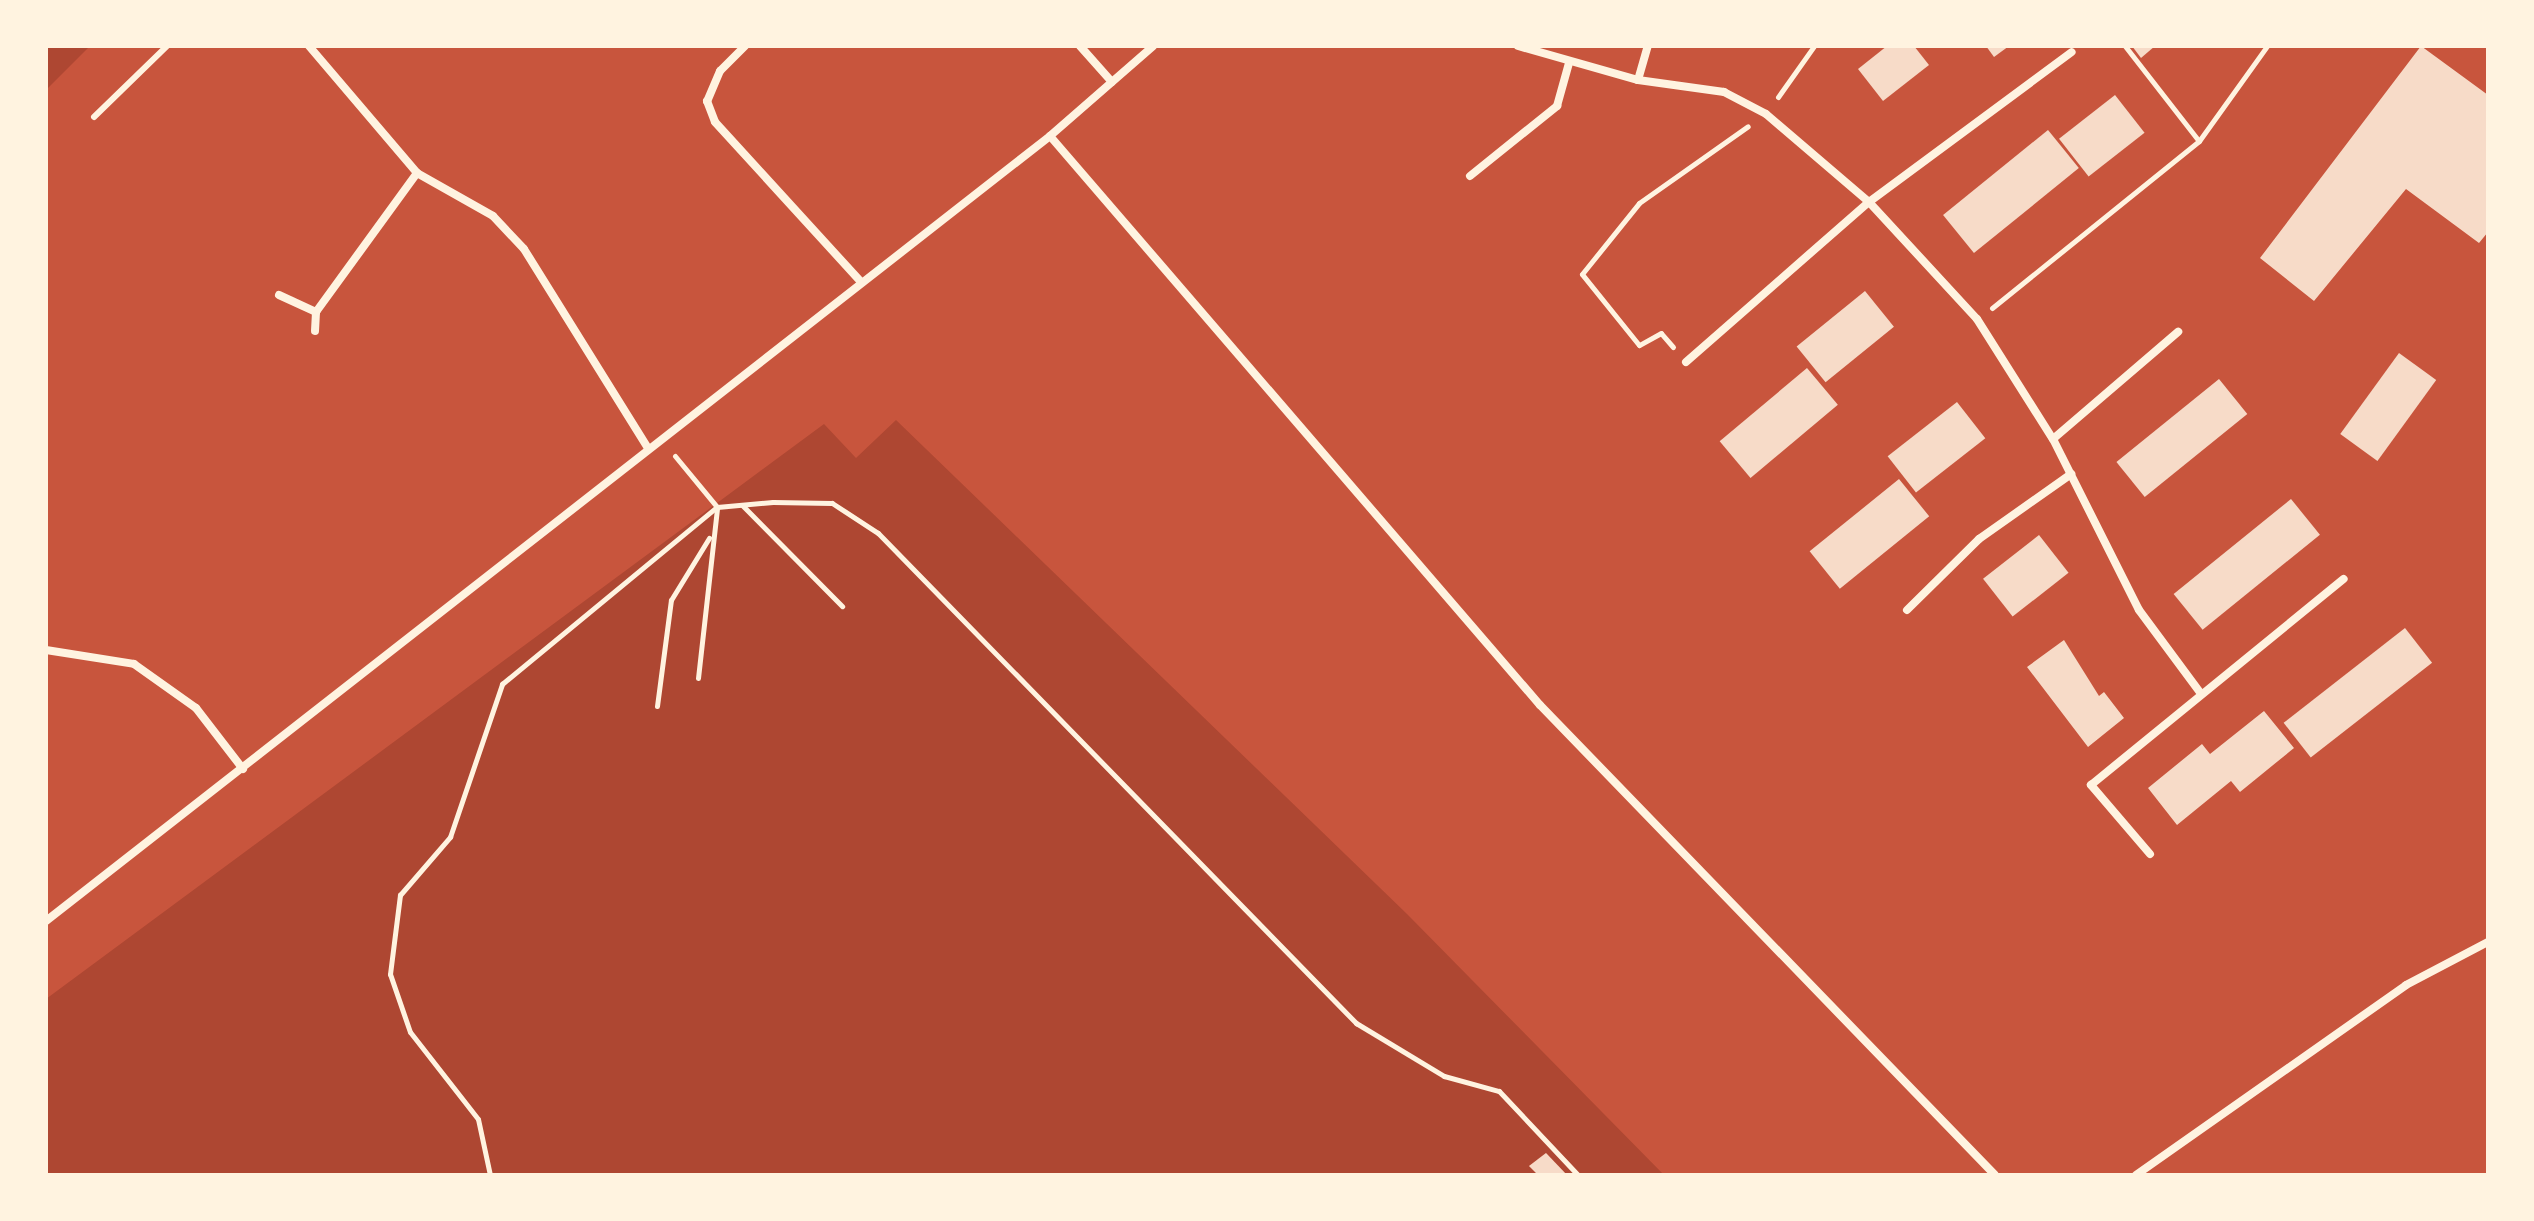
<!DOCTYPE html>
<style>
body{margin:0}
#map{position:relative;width:2534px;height:1221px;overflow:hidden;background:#c8553d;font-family:Overpass,sans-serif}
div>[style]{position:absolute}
.green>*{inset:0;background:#ae4732}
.building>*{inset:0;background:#f7dbc8;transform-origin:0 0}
.path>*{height:5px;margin:-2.5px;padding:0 2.5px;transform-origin:2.5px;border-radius:2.5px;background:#fff3e0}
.service>*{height:6px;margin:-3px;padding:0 3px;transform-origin:3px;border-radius:3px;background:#fff3e0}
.minor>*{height:8px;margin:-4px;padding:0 4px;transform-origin:4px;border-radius:4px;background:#fff3e0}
span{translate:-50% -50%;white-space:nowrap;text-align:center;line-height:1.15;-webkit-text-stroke:8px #fff3e0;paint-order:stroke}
.frame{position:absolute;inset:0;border:48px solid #fff3e0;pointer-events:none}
</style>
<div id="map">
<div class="green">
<i style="clip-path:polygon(46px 46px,90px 46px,46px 90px)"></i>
<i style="clip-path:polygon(896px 420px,1407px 914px,1664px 1175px,1567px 1175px,1546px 1153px,1529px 1166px,1538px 1175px,46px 1175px,46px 999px,824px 424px,856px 458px)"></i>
</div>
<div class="building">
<i style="clip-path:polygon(1887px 46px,1914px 46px,1929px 65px,1883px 101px,1858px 69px)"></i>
<i style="clip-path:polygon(1986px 46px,2009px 46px,1994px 57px)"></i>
<i style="clip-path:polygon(2132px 46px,2155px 46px,2141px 58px)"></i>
<i style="clip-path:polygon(2421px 46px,2488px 95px,2488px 232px,2479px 243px,2406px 189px,2314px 301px,2260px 258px)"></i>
<i style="left:2115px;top:95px;width:48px;height:71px;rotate:52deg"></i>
<i style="left:2048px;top:130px;width:49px;height:135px;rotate:51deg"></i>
<i style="left:1865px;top:291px;width:46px;height:88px;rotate:51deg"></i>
<i style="left:2399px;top:353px;width:46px;height:100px;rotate:36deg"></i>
<i style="left:1807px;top:368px;width:48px;height:114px;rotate:50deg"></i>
<i style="left:2219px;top:379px;width:45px;height:132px;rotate:51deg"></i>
<i style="left:1957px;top:402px;width:46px;height:88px;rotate:52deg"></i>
<i style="left:1899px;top:479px;width:48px;height:115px;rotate:51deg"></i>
<i style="left:2291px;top:499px;width:46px;height:151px;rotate:51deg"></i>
<i style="left:2039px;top:535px;width:48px;height:71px;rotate:52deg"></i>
<i style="left:2405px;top:628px;width:44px;height:154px;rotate:52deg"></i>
<i style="clip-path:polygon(2064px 640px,2099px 696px,2104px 692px,2124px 718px,2088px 747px,2027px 667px)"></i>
<i style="clip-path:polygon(2264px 711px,2294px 748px,2240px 792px,2231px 781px,2177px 825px,2148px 788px,2202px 744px,2210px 754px)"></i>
<i style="clip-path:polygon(1546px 1153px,1567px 1175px,1538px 1175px,1529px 1166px)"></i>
</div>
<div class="path">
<i style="left:2125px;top:46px;width:120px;rotate:52.1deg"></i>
<i style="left:1778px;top:97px;width:62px;rotate:-54.8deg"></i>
<i style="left:1992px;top:308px;width:266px;rotate:-38.9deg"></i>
<i style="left:2199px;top:141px;width:117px;rotate:-54.4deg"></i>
<i style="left:1673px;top:347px;width:18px;rotate:-131deg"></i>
<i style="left:1661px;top:333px;width:25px;rotate:151deg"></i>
<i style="left:1639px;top:345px;width:91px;rotate:-128.8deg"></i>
<i style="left:1582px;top:274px;width:91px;rotate:-51.2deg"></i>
<i style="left:1639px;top:203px;width:133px;rotate:-35.2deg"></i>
<i style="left:675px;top:456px;width:66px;rotate:50.5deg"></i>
<i style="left:743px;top:506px;width:141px;rotate:45.3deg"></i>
<i style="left:698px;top:678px;width:171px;rotate:-83.6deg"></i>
<i style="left:657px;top:706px;width:107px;rotate:-82.5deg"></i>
<i style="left:671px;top:600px;width:73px;rotate:-58.5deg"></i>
<i style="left:490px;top:1175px;width:57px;rotate:-102.1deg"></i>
<i style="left:478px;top:1119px;width:110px;rotate:-128deg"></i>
<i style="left:410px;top:1032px;width:61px;rotate:-109deg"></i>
<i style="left:390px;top:974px;width:80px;rotate:-82.8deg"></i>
<i style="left:400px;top:895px;width:77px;rotate:-49.2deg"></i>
<i style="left:450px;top:837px;width:162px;rotate:-71.2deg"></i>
<i style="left:502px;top:684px;width:278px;rotate:-39.5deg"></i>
<i style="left:717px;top:507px;width:56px;rotate:-5.1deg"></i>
<i style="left:773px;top:502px;width:59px;rotate:1deg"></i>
<i style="left:832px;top:503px;width:55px;rotate:33.1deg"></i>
<i style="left:878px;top:533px;width:685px;rotate:45.71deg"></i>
<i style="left:1356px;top:1023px;width:103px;rotate:31.1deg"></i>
<i style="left:1444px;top:1076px;width:57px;rotate:15.3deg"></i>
<i style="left:1499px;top:1091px;width:115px;rotate:46.8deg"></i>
</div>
<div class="service">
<i style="left:94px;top:117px;width:102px;rotate:-44.2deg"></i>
</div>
<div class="minor">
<i style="left:309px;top:46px;width:167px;rotate:49.6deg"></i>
<i style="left:417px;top:173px;width:87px;rotate:29.5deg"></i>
<i style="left:493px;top:216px;width:45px;rotate:46.8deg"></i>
<i style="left:524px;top:249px;width:234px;rotate:58.1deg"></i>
<i style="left:745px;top:46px;width:35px;rotate:135deg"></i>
<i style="left:720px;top:71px;width:33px;rotate:113deg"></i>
<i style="left:707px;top:101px;width:22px;rotate:69deg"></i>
<i style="left:715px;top:122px;width:217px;rotate:47.6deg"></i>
<i style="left:1080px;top:46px;width:48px;rotate:48.4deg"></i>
<i style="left:1518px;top:46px;width:125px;rotate:15.8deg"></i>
<i style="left:1638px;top:80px;width:87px;rotate:7.9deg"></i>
<i style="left:1724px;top:92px;width:47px;rotate:27.6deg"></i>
<i style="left:1766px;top:114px;width:135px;rotate:40.5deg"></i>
<i style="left:1869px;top:202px;width:159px;rotate:47.3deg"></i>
<i style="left:1977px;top:319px;width:142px;rotate:57.7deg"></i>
<i style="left:2053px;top:439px;width:191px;rotate:63.3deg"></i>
<i style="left:2139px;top:610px;width:101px;rotate:53.5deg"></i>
<i style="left:1638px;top:80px;width:35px;rotate:-74deg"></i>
<i style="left:1050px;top:136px;width:751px;rotate:49.27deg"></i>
<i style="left:1540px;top:705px;width:654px;rotate:45.93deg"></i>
<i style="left:1470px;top:176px;width:112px;rotate:-38.8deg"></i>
<i style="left:1557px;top:106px;width:45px;rotate:-74.4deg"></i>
<i style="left:279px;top:295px;width:41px;rotate:24.7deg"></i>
<i style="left:316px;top:312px;width:19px;rotate:93deg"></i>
<i style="left:316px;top:312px;width:172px;rotate:-54deg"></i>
<i style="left:1686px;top:362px;width:243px;rotate:-41.2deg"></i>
<i style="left:1869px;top:202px;width:252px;rotate:-36.5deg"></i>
<i style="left:2053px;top:439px;width:165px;rotate:-40.6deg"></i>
<i style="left:1907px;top:610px;width:101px;rotate:-44.6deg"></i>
<i style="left:1979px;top:539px;width:113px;rotate:-35.2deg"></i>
<i style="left:46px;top:650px;width:89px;rotate:9deg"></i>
<i style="left:134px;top:664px;width:76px;rotate:35.4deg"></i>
<i style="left:196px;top:708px;width:77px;rotate:52.4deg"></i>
<i style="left:2150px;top:854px;width:91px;rotate:-130.5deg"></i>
<i style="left:2091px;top:785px;width:326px;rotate:-39.2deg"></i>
<i style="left:46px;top:921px;width:1274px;rotate:-38.02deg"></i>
<i style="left:1050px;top:136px;width:137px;rotate:-41.1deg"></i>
<i style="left:2136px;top:1175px;width:330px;rotate:-35.1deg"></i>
<i style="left:2406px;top:985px;width:93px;rotate:-27.7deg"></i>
</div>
<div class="frame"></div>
</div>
